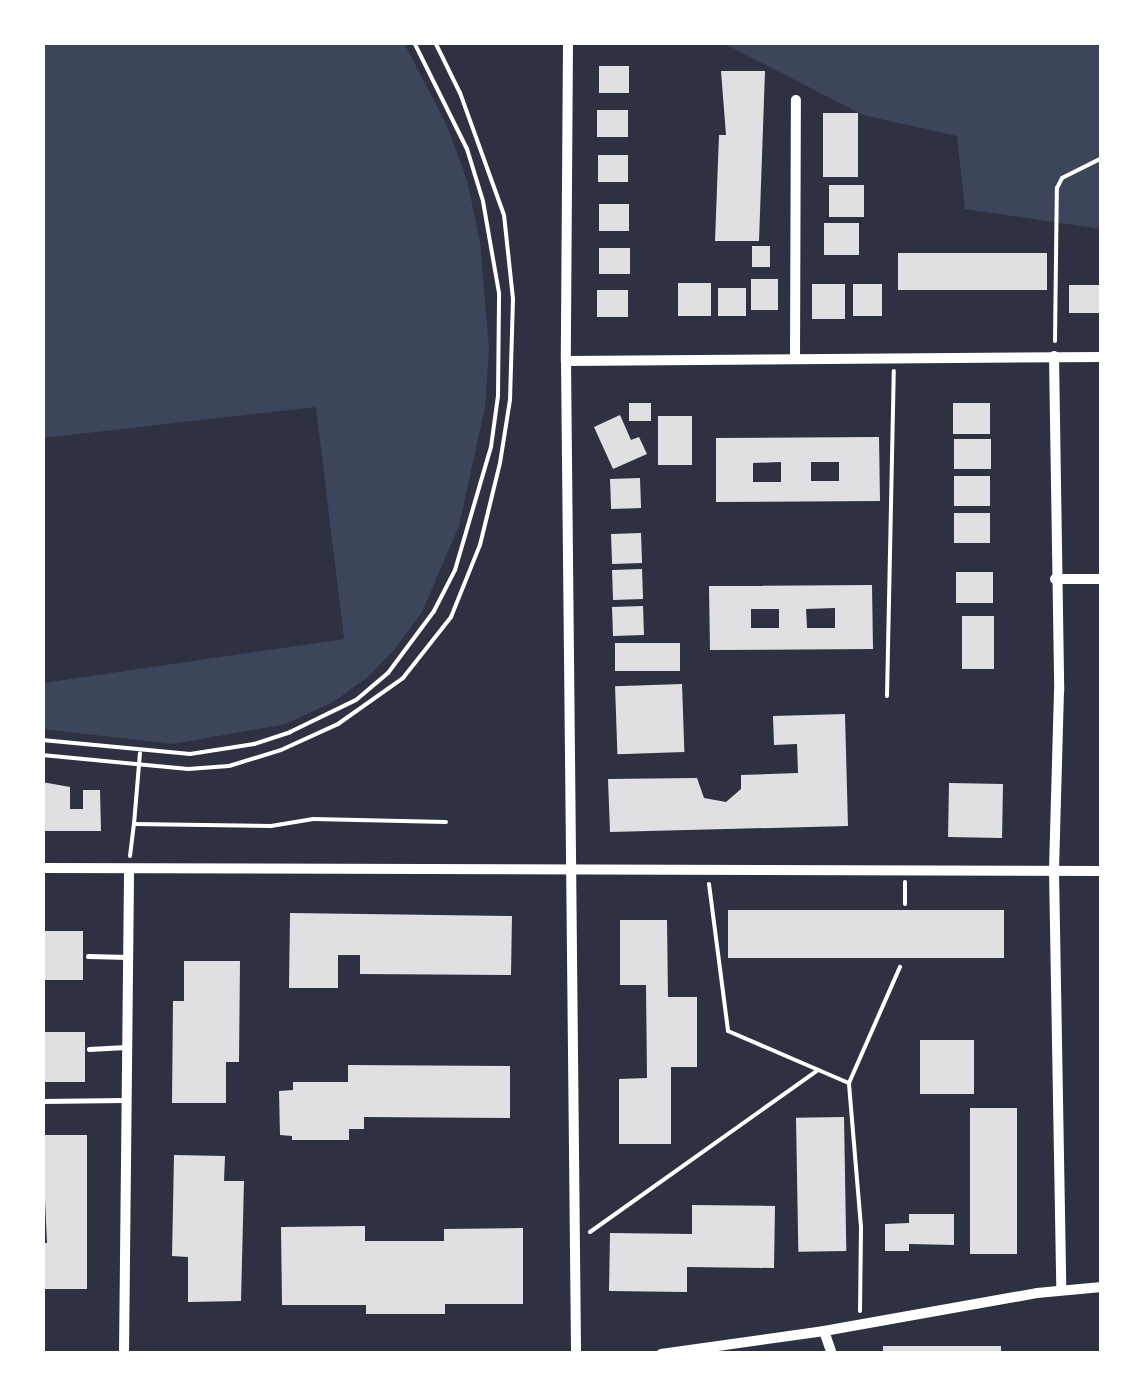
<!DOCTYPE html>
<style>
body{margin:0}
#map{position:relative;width:1144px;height:1396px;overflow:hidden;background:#2d3142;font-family:"Fira Sans Condensed",sans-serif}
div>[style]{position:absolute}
.green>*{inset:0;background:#3c4559}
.building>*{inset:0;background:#e0e0e3;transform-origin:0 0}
.path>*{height:4px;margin:-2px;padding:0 2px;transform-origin:2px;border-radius:2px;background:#fff}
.service>*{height:5px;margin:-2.5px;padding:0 2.5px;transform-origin:2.5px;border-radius:2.5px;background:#fff}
.minor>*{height:10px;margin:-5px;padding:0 5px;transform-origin:5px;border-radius:5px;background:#fff}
span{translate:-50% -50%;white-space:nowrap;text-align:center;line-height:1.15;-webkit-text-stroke:10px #fff;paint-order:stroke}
.frame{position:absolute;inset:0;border:45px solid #fff;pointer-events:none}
</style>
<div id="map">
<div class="green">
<i style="clip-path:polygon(43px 42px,404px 43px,446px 124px,467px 180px,480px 242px,489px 348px,485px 407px,459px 526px,422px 612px,395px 649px,368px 677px,333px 702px,286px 724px,173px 744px,43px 729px,43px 683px,344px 639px,316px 407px,43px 438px)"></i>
<i style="clip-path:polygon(723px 43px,1101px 43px,1101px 229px,965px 209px,957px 136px,863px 115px)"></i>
</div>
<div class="building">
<i style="left:599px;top:66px;width:30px;height:27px"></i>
<i style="clip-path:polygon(721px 71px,765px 71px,759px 241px,715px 241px,719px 135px,726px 135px)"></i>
<i style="left:597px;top:110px;width:31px;height:27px"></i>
<i style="left:823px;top:113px;width:35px;height:64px"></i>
<i style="left:598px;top:155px;width:30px;height:27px"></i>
<i style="left:829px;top:185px;width:35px;height:32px"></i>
<i style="left:599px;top:204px;width:30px;height:27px"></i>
<i style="left:824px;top:223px;width:35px;height:32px"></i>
<i style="left:752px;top:246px;width:18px;height:21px"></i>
<i style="left:630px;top:248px;width:26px;height:31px;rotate:90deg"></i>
<i style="left:898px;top:253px;width:149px;height:37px"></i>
<i style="left:751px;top:279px;width:27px;height:31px"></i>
<i style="left:678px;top:283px;width:33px;height:33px"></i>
<i style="left:812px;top:284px;width:33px;height:35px"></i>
<i style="left:853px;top:284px;width:29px;height:32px"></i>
<i style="left:1069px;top:285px;width:33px;height:28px"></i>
<i style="left:746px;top:288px;width:28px;height:28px;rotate:90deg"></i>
<i style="left:628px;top:290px;width:27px;height:31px;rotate:90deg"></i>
<i style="left:629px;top:403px;width:22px;height:18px"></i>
<i style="left:990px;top:403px;width:31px;height:37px;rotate:90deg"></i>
<i style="clip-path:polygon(620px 415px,631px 440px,639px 437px,647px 454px,613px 469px,594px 427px)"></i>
<i style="left:658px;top:416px;width:34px;height:49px"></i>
<i style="clip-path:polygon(evenodd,879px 437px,880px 501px,716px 502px,716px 438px,879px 437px,781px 462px,781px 482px,753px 482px,753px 463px,781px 462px,879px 437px,811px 462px,839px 462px,839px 481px,811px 481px,811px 462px)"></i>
<i style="left:954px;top:439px;width:37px;height:30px"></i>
<i style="left:954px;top:476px;width:36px;height:30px"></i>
<i style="left:640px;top:478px;width:30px;height:30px;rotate:88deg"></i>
<i style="left:954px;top:513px;width:36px;height:30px"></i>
<i style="left:641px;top:533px;width:30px;height:30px;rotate:88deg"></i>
<i style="left:642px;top:569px;width:30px;height:30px;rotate:88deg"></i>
<i style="left:993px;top:572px;width:31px;height:37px;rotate:90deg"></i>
<i style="clip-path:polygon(evenodd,872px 585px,873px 649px,710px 650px,709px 586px,872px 585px,835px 608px,835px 628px,807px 628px,806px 609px,835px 608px,872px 585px,751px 609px,779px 609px,779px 628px,751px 628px,751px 609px)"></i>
<i style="left:643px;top:606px;width:29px;height:31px;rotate:88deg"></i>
<i style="left:962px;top:616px;width:32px;height:53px"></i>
<i style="left:615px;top:643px;width:65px;height:28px"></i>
<i style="left:682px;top:684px;width:68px;height:67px;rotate:88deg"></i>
<i style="clip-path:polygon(845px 714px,848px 826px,610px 832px,608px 779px,697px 778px,704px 798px,726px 802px,741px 789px,741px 775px,798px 773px,797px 744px,774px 745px,773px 716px)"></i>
<i style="clip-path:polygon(42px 782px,70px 787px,70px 809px,83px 809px,83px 790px,100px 790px,101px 831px,42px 831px)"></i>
<i style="left:949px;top:783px;width:54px;height:54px;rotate:1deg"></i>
<i style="left:1004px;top:910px;width:48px;height:276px;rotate:90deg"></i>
<i style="clip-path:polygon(290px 913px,512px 916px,511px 975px,360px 974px,360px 955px,338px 955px,338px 988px,289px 988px)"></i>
<i style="clip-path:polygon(620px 920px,667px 920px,668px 997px,697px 997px,697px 1067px,671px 1067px,671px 1144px,619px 1144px,619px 1079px,647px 1078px,646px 985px,620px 985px)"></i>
<i style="left:42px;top:931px;width:41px;height:49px"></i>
<i style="clip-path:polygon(184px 961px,240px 961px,239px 1062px,226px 1062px,226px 1103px,172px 1103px,173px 1001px,184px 1001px)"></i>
<i style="left:42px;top:1032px;width:43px;height:50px"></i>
<i style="left:920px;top:1040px;width:54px;height:54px"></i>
<i style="clip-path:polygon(348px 1065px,510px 1066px,510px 1118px,364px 1117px,364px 1129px,349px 1129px,349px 1140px,292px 1140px,292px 1136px,280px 1135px,279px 1091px,293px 1090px,293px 1082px,348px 1082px)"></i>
<i style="left:970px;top:1108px;width:47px;height:146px"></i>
<i style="left:844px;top:1117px;width:134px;height:48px;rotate:89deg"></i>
<i style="clip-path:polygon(42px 1135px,87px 1135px,87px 1289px,42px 1289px,42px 1243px,47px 1243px)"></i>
<i style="clip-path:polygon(174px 1155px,225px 1156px,224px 1181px,244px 1181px,241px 1301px,188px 1302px,188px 1257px,172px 1256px)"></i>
<i style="clip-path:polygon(692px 1205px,775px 1206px,774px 1268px,687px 1267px,687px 1292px,609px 1291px,610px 1233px,692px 1234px)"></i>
<i style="clip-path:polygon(909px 1214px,954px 1214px,954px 1245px,909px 1244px,909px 1251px,885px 1251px,885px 1224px,909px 1223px)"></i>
<i style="clip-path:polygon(365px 1226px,365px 1241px,444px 1241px,444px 1229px,523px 1228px,523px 1304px,445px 1304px,445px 1314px,366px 1314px,366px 1305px,282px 1305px,281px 1227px)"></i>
<i style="left:883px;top:1346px;width:118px;height:8px"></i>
</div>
<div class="path">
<i style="left:1055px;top:341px;width:153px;rotate:-89.3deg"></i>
<i style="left:1057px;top:188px;width:11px;rotate:-63deg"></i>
<i style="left:1062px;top:178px;width:45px;rotate:-26.6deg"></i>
<i style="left:887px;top:696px;width:325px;rotate:-88.8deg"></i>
<i style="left:42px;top:740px;width:149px;rotate:5.4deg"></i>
<i style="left:190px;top:754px;width:65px;rotate:-8.9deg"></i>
<i style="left:254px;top:744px;width:38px;rotate:-18deg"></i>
<i style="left:290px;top:732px;width:73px;rotate:-25.9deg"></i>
<i style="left:356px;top:700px;width:42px;rotate:-40.2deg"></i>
<i style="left:388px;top:673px;width:77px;rotate:-53.4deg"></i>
<i style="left:434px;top:611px;width:46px;rotate:-62.9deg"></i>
<i style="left:455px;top:570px;width:128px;rotate:-73.7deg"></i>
<i style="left:491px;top:447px;width:51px;rotate:-82.2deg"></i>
<i style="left:498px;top:396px;width:103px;rotate:-89.4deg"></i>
<i style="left:499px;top:293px;width:93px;rotate:-99.9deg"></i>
<i style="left:483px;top:201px;width:54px;rotate:-107.1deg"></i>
<i style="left:467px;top:149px;width:119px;rotate:-116.4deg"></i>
<i style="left:42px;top:755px;width:147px;rotate:5.5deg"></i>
<i style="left:188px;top:769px;width:41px;rotate:-4.2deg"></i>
<i style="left:229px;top:766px;width:54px;rotate:-17.1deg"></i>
<i style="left:281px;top:750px;width:63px;rotate:-24.5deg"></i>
<i style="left:338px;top:724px;width:80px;rotate:-35.3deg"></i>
<i style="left:403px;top:678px;width:78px;rotate:-51.8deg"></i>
<i style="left:451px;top:617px;width:78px;rotate:-68.1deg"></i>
<i style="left:480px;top:545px;width:84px;rotate:-76.3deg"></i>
<i style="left:500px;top:463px;width:64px;rotate:-81deg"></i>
<i style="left:510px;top:400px;width:101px;rotate:-88.3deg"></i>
<i style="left:513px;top:299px;width:84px;rotate:-96.1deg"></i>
<i style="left:504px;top:215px;width:130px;rotate:-109.8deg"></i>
<i style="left:460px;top:93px;width:57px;rotate:-116.1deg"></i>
<i style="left:134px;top:824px;width:71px;rotate:-85.2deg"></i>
<i style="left:130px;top:856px;width:32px;rotate:-83deg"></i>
<i style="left:134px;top:824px;width:137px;rotate:0.8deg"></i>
<i style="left:271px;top:826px;width:43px;rotate:-9.5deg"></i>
<i style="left:313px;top:819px;width:133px;rotate:1.3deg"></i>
<i style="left:905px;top:882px;width:22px;rotate:90deg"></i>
<i style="left:709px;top:884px;width:148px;rotate:82.6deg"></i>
<i style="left:728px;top:1031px;width:132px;rotate:23.3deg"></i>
<i style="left:590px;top:1232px;width:280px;rotate:-35.4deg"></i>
<i style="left:860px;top:1311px;width:84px;rotate:-89.3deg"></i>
<i style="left:861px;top:1227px;width:144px;rotate:-94.8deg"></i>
<i style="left:849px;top:1083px;width:127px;rotate:-66.3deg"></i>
</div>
<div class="service">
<i style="left:88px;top:956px;width:40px;rotate:1.4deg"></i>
<i style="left:89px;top:1049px;width:37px;rotate:-3deg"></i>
<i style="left:42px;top:1101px;width:82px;rotate:-0.7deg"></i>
</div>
<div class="minor">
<i style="left:568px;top:42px;width:319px;rotate:90.4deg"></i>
<i style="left:566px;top:361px;width:993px;rotate:89.42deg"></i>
<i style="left:795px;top:356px;width:256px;rotate:-89.8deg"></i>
<i style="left:1054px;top:356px;width:335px;rotate:89.1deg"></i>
<i style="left:1059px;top:691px;width:179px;rotate:91.6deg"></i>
<i style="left:1054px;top:870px;width:420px;rotate:89deg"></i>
<i style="left:566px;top:361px;width:536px;rotate:-0.43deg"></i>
<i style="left:1055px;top:579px;width:47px"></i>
<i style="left:42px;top:868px;width:1060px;rotate:0.16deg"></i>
<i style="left:824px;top:1331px;width:24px;rotate:71deg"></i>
<i style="left:124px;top:1354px;width:483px;rotate:-89.4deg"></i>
<i style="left:661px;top:1354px;width:165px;rotate:-8deg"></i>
<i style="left:824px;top:1331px;width:216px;rotate:-10.1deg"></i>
<i style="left:1037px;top:1293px;width:65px;rotate:-5.3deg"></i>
</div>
<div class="frame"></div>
</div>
